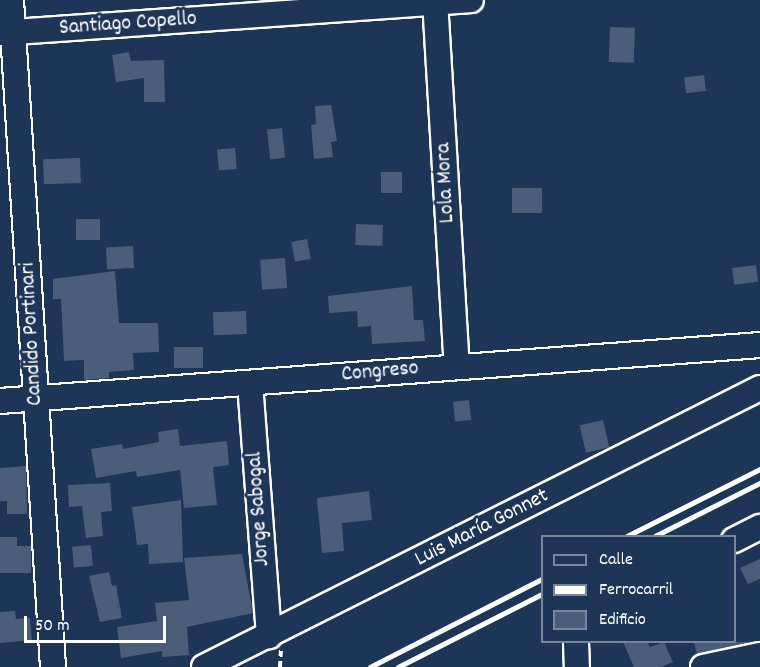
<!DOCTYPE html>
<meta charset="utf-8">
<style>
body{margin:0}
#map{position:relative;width:760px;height:667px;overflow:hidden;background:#1d3557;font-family:Dekko,sans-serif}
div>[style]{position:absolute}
.building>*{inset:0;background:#4a5d79;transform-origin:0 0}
.path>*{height:4px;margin-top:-2px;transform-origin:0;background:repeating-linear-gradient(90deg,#fff 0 6px,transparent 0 10.5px)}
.roads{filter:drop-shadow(2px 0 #fff) drop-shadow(-2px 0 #fff) drop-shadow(0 2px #fff) drop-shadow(0 -2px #fff)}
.minor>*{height:24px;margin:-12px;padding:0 12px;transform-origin:12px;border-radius:12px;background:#1d3557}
.rail>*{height:4.5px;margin:-2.25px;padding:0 2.25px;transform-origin:2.25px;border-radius:2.25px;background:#fff}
span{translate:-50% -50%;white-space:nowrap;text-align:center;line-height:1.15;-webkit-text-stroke:6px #1d3557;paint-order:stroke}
.street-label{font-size:22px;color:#fff}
.legend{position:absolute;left:541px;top:535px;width:195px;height:108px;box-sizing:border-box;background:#1d3557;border:2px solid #77869a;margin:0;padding:8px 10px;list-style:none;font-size:18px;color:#fff}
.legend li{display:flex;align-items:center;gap:12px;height:30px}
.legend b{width:30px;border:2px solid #77869a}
.scale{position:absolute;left:24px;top:616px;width:142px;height:27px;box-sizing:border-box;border:3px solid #fff;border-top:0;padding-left:8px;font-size:18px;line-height:21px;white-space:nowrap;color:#fff;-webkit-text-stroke:4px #1d3557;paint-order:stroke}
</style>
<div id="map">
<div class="building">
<i style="left:610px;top:27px;width:25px;height:35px;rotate:2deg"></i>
<i style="clip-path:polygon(129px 52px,131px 61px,164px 60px,165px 102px,144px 102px,144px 78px,116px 82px,112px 55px)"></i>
<i style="left:704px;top:75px;width:16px;height:20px;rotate:83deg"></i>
<i style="clip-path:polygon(331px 105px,337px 141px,331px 142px,333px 157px,314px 159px,311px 125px,316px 124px,315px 106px)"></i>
<i style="left:282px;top:128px;width:30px;height:15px;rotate:84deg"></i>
<i style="left:235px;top:148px;width:21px;height:18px;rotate:85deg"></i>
<i style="left:80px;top:158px;width:25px;height:37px;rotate:88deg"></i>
<i style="left:381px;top:172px;width:21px;height:21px"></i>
<i style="left:512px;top:188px;width:30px;height:25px"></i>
<i style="left:76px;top:219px;width:24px;height:21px"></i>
<i style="left:356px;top:224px;width:27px;height:21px;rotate:2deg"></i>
<i style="left:307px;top:239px;width:20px;height:16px;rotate:79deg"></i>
<i style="left:133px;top:246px;width:22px;height:27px;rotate:87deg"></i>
<i style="left:285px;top:258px;width:30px;height:25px;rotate:86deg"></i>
<i style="left:756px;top:265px;width:17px;height:24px;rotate:83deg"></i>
<i style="clip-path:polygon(115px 271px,119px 323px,158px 323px,159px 352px,133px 353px,134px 370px,109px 372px,109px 378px,84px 380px,84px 360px,64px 361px,61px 299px,53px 299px,53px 279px)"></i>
<i style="clip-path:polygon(412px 286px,414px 320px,423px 320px,425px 341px,372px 344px,371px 326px,358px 327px,357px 311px,329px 313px,328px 296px)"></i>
<i style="left:246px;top:311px;width:23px;height:33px;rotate:88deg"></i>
<i style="left:203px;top:347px;width:21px;height:29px;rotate:90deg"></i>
<i style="left:469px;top:400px;width:20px;height:16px;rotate:84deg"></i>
<i style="left:603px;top:420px;width:28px;height:24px;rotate:77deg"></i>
<i style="clip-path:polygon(178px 429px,180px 446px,227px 441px,229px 465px,213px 467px,217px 505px,184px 508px,180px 470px,137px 477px,136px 471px,96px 478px,91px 449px,122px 444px,123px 449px,159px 442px,158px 432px)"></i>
<i style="clip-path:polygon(26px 466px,27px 514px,7px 514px,7px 501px,0 501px,0 468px)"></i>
<i style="clip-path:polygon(110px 483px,112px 511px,101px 512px,103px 536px,86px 538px,82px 506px,69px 507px,68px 485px)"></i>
<i style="clip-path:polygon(369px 491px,372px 520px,342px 523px,344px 551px,322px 553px,317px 498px)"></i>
<i style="clip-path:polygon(181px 500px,183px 562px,149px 564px,148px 544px,137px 545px,132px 507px)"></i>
<i style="clip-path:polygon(0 537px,17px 537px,17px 546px,31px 546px,31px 573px,0 573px)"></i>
<i style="left:91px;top:545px;width:21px;height:19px;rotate:85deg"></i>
<i style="clip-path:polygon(242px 554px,253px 613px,187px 627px,189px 655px,162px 657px,162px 651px,121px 658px,117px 627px,157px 621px,155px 603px,189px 600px,184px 558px)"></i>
<i style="clip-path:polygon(760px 559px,760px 579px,748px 584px,740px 568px)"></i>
<i style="clip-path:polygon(109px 572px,112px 586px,116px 585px,122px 618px,100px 622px,89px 576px)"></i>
<i style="clip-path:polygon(15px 611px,16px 619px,30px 618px,32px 640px,0 643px,0 612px)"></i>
<i style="clip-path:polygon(623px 642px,647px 642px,650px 647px,664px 642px,673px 662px,661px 667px,634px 667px)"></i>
<i style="clip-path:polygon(694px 642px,751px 642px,697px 655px)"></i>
</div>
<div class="path">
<i style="left:280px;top:667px;width:17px;rotate:-87deg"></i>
</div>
<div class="roads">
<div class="minor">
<i style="left:11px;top:0;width:668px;rotate:86.4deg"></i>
<i style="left:435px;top:0;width:367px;rotate:86.6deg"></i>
<i style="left:0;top:33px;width:472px;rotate:-4deg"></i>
<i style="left:250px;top:383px;width:254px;rotate:85.7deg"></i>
<i style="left:0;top:401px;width:762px;rotate:-4.21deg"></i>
<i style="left:734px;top:540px;width:29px;rotate:-27deg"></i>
<i style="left:576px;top:642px;width:25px;rotate:88deg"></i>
<i style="left:204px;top:667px;width:622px;rotate:-26.65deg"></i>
<i style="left:703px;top:667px;width:58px;rotate:-11.9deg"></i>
</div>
</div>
<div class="rail">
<i style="left:627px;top:536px;width:149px;rotate:-26.7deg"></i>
<i style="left:655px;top:536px;width:118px;rotate:-26.8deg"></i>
<i style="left:370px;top:667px;width:193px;rotate:-27.1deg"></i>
<i style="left:398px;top:667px;width:161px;rotate:-26.9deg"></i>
</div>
<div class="street-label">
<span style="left:128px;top:24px;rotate:-4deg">Santiago Copello</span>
<span style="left:446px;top:183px;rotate:-93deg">Lola Mora</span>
<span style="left:32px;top:334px;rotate:-93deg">Candido Portinari</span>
<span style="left:380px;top:372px;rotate:-5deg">Congreso</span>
<span style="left:259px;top:509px;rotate:-94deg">Jorge Sabogal</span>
<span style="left:482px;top:528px;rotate:-27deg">Luis María Gonnet</span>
</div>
<ul class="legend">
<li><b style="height:8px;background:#1d3557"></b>Calle</li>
<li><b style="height:8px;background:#fff"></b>Ferrocarril</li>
<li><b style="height:16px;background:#4a5d79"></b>Edificio</li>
</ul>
<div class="scale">50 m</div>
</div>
